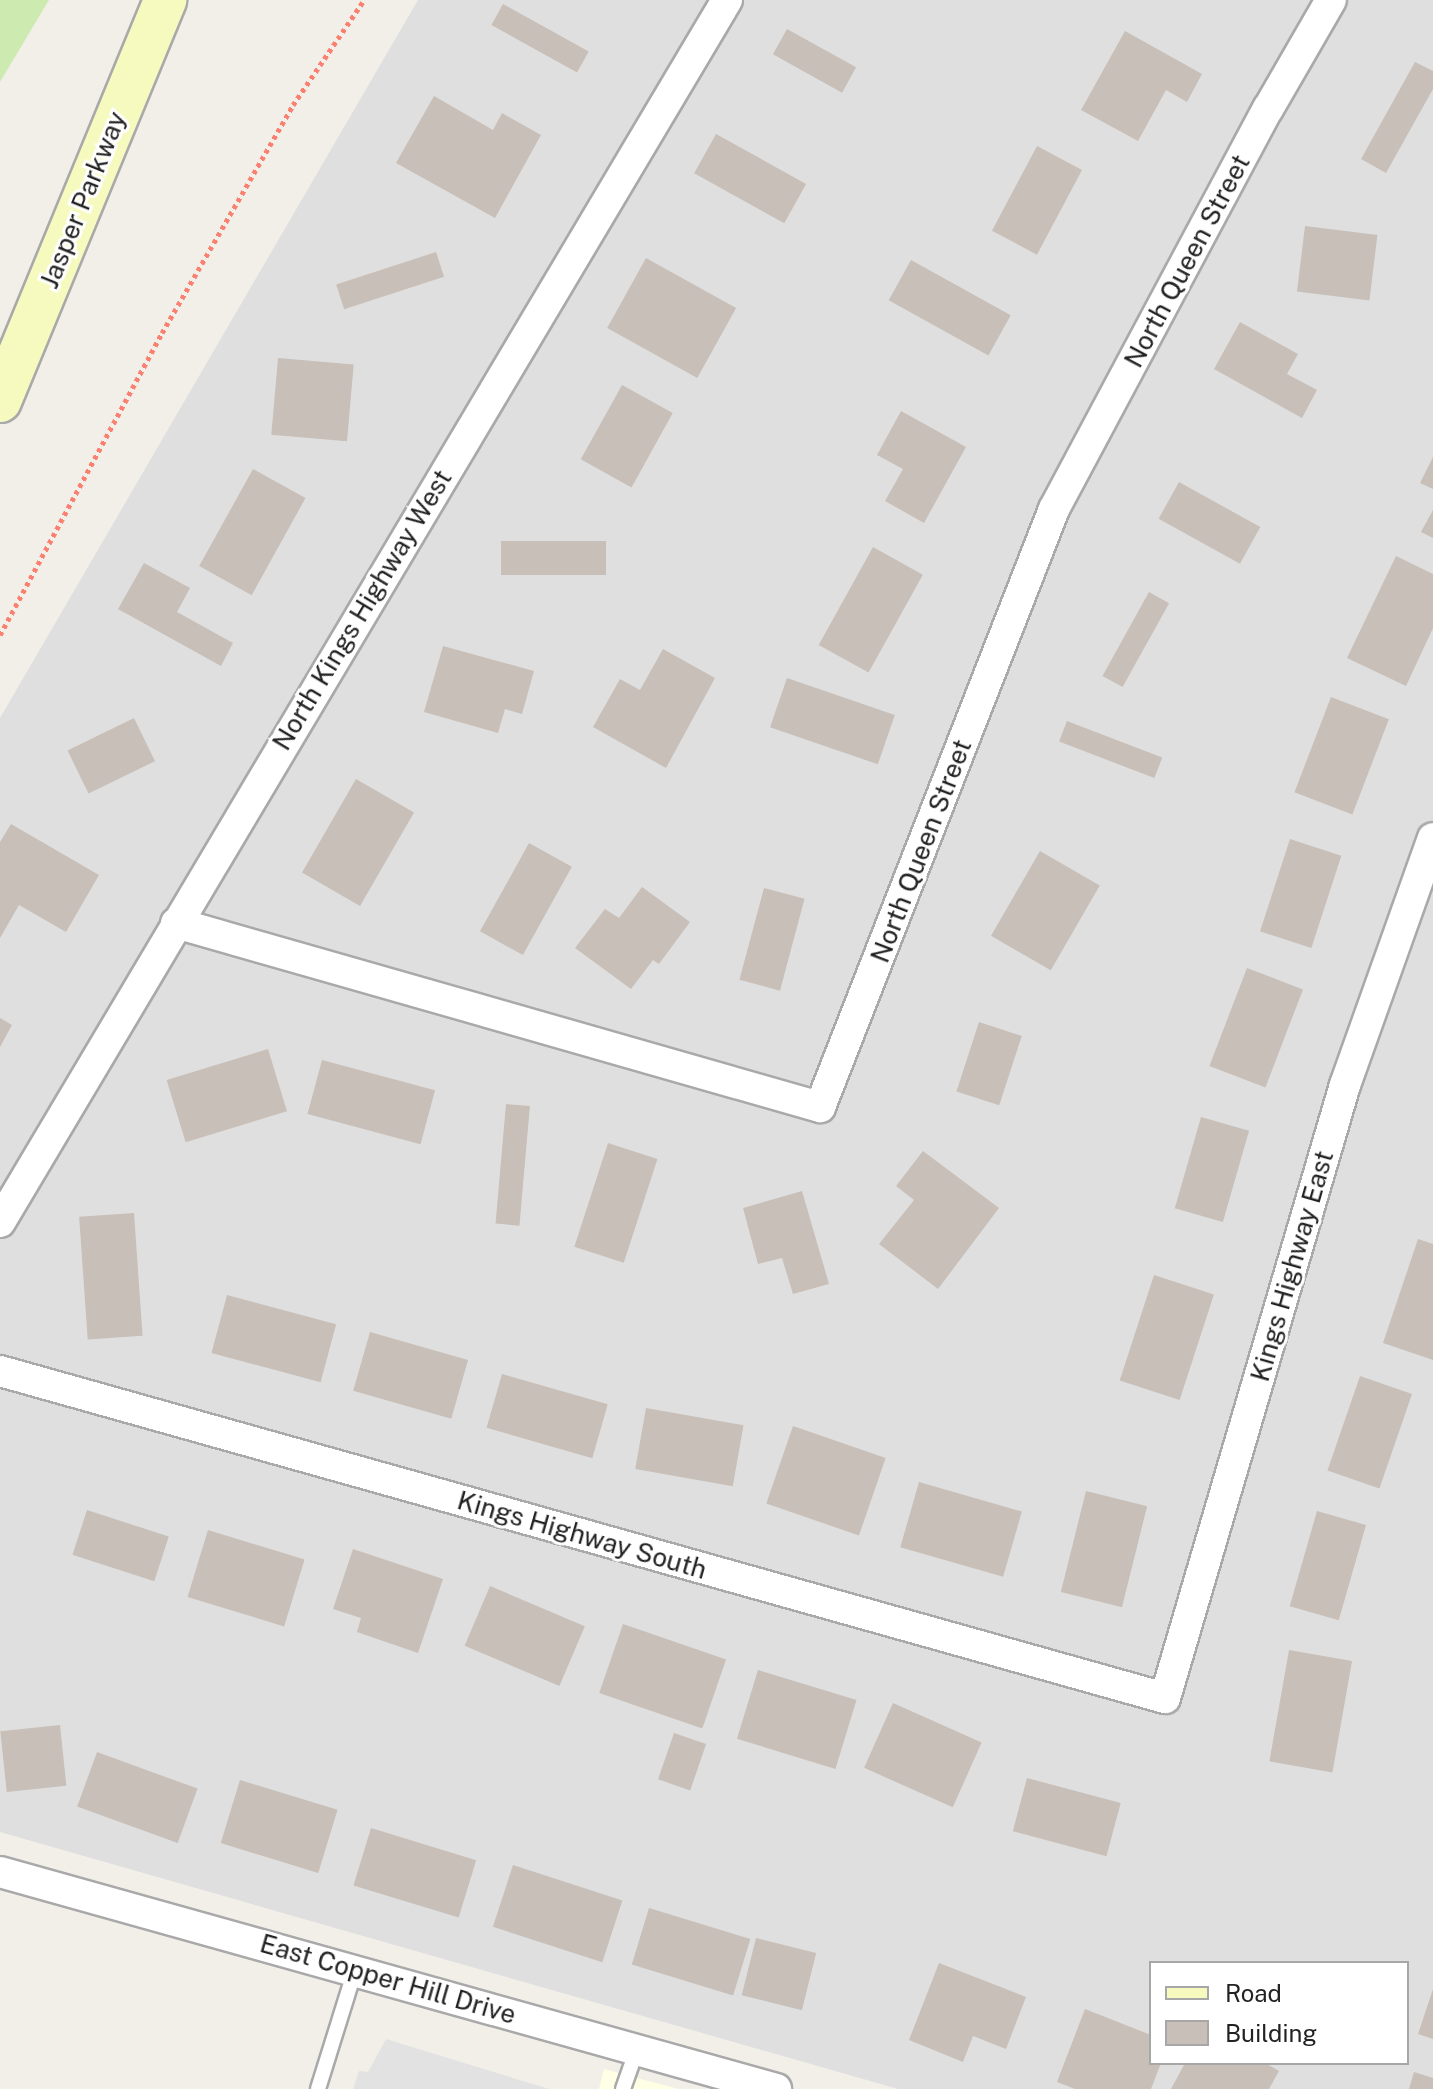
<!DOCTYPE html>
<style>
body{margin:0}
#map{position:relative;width:1433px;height:2089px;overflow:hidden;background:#f2efe9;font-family:"Public Sans",sans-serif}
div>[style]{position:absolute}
.residential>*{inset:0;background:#e0dfdf}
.education>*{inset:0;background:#ffffe5}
.grass>*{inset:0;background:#cdebb0}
.parking>*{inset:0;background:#e2e2e2}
.building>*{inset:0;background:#c7bfb8;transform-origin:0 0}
.path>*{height:5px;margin-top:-2.5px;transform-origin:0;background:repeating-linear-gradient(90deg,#fa8072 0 4px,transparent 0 8px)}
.roads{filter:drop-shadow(2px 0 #a9a9a9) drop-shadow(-2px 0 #a9a9a9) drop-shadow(0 2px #a9a9a9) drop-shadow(0 -2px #a9a9a9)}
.service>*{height:14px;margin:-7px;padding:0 7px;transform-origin:7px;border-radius:7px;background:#fff}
.minor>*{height:30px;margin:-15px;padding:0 15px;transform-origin:15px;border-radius:15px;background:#fff}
.secondary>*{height:42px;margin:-21px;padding:0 21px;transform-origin:21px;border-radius:21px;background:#f7fabf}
span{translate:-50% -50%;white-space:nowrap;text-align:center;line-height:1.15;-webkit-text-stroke:6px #fff;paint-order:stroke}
.street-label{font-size:26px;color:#222}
.legend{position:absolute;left:1149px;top:1961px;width:260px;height:104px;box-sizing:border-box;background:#fff;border:2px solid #a7a7a7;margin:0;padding:10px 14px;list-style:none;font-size:24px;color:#222}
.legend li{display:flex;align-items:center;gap:16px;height:40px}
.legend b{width:40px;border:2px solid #a7a7a7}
</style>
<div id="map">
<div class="residential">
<i style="clip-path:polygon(evenodd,418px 0,1433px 0,1433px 2089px,898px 2089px,0 1832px,0 718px,418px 0,1151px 1963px,1407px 1963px,1407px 2063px,1151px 2063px,1151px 1963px)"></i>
</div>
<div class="education">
<i style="clip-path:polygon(604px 2069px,678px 2089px,599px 2089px)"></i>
</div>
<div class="grass">
<i style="clip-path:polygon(0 0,49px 0,0 82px)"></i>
</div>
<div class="parking">
<i style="clip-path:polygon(386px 2039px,549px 2089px,353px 2089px,359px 2071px,368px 2072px)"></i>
</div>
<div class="building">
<i style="left:503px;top:4px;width:98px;height:24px;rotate:29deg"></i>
<i style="left:787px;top:29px;width:79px;height:29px;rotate:29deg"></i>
<i style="clip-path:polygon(1125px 31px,1202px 74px,1187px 102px,1166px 90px,1138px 141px,1081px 110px)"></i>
<i style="clip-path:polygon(1415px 62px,1433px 71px,1433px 89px,1386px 173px,1361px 159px)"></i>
<i style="clip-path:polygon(434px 96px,493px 130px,502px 113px,541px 135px,495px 218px,396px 163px)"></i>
<i style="left:716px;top:134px;width:103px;height:45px;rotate:29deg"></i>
<i style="left:1037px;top:146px;width:51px;height:96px;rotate:28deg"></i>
<i style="left:1305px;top:226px;width:73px;height:66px;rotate:7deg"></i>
<i style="left:436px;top:252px;width:26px;height:105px;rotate:72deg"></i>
<i style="left:646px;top:258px;width:103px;height:80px;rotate:29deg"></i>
<i style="left:911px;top:260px;width:114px;height:46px;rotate:29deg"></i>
<i style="clip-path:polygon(1240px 322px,1298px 354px,1287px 374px,1317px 390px,1302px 418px,1214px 369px)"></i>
<i style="left:278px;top:358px;width:76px;height:77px;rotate:5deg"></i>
<i style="left:622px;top:385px;width:58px;height:85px;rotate:29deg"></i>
<i style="clip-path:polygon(901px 411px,966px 447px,924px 523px,885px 501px,903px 469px,877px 455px)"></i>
<i style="clip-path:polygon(1433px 457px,1433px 489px,1420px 483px)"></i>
<i style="left:253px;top:469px;width:60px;height:111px;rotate:29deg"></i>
<i style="left:1179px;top:482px;width:93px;height:42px;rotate:29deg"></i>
<i style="clip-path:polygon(1433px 510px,1433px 538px,1421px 532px)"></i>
<i style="left:501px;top:541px;width:105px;height:34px"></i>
<i style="left:873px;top:547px;width:57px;height:112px;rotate:29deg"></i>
<i style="clip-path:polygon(1396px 556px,1433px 574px,1433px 628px,1406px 686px,1347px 658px)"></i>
<i style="clip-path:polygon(144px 563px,190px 588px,177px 612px,233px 643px,221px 666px,118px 609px)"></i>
<i style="left:1149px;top:592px;width:23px;height:96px;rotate:29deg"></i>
<i style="clip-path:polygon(443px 646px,534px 671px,522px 714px,505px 709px,498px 733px,424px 712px)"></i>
<i style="clip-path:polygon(663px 649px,715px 678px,666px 768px,593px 727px,620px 679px,640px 690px)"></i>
<i style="left:787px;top:678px;width:114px;height:52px;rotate:19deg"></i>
<i style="left:1331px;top:697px;width:62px;height:102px;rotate:21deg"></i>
<i style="left:134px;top:718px;width:48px;height:74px;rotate:64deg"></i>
<i style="left:1067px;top:721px;width:102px;height:22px;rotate:21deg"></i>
<i style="left:356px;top:779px;width:67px;height:108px;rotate:30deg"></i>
<i style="clip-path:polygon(11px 824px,99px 875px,66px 932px,19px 905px,0 938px,0 842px)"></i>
<i style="left:1290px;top:839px;width:54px;height:97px;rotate:18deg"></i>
<i style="left:529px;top:843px;width:49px;height:101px;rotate:29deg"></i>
<i style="left:1040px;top:851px;width:69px;height:98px;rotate:30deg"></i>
<i style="clip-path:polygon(642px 887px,690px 922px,659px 964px,653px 960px,631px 989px,575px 948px,605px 909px,619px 918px)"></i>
<i style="left:764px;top:888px;width:42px;height:95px;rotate:15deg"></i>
<i style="left:1247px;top:968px;width:60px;height:105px;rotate:21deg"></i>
<i style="clip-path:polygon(0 1018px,12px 1025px,0 1047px)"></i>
<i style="left:979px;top:1022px;width:45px;height:73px;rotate:18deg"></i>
<i style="left:268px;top:1049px;width:65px;height:106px;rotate:73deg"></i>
<i style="left:322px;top:1060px;width:117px;height:56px;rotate:15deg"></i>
<i style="left:506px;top:1104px;width:24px;height:120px;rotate:5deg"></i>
<i style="left:1201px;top:1117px;width:50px;height:95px;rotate:16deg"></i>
<i style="left:608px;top:1143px;width:52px;height:109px;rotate:18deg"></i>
<i style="clip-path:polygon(923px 1151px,999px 1208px,938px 1289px,879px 1244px,914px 1200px,896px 1186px)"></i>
<i style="clip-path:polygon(802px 1191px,829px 1284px,793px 1294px,782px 1258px,758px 1264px,743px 1208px)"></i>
<i style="left:134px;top:1213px;width:123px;height:55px;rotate:86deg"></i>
<i style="clip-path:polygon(1418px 1239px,1433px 1244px,1433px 1360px,1383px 1343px)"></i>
<i style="left:1154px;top:1275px;width:63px;height:111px;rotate:18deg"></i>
<i style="left:227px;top:1295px;width:113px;height:60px;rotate:15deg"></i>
<i style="left:370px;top:1332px;width:102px;height:61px;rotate:16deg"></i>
<i style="left:502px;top:1374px;width:110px;height:56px;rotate:16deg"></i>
<i style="left:1360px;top:1376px;width:55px;height:100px;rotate:19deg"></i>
<i style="left:646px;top:1408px;width:99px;height:62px;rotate:10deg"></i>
<i style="left:793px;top:1426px;width:98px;height:82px;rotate:19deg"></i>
<i style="left:919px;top:1482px;width:107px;height:68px;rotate:16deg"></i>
<i style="left:1086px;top:1491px;width:63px;height:104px;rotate:14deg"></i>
<i style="left:87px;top:1510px;width:86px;height:47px;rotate:18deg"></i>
<i style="left:1317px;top:1511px;width:51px;height:99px;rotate:16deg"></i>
<i style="left:208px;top:1530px;width:101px;height:70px;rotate:17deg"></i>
<i style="clip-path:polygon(353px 1549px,443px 1579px,418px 1653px,357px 1632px,361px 1618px,333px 1609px)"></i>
<i style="left:490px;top:1586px;width:103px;height:65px;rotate:23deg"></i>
<i style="left:623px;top:1624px;width:109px;height:73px;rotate:19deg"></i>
<i style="left:1289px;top:1650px;width:64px;height:113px;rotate:10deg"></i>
<i style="left:758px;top:1670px;width:103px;height:72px;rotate:17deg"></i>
<i style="left:893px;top:1703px;width:97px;height:71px;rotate:24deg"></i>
<i style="left:60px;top:1725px;width:61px;height:60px;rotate:84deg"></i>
<i style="left:674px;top:1733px;width:34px;height:49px;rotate:19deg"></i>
<i style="left:97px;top:1752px;width:107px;height:58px;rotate:20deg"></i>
<i style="left:1027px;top:1778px;width:97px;height:55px;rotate:15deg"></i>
<i style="left:240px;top:1780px;width:102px;height:66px;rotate:17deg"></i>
<i style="left:371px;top:1828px;width:110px;height:60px;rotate:17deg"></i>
<i style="left:513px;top:1865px;width:115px;height:65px;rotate:18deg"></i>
<i style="left:649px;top:1908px;width:106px;height:59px;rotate:17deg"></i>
<i style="left:756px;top:1938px;width:62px;height:59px;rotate:14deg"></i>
<i style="clip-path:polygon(939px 1963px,1026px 1997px,1006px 2049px,973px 2036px,963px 2062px,909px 2040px)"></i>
<i style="clip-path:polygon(1433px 1989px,1433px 2039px,1418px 2034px)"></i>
<i style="clip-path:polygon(1085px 2009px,1151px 2035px,1151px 2063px,1161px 2063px,1151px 2089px,1075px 2089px,1057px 2082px)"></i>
<i style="clip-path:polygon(1185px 2063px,1265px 2063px,1279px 2071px,1269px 2089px,1171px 2089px)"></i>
<i style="clip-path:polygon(1414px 2072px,1433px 2078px,1433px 2089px,1409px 2089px)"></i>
</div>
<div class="path">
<i style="left:0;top:635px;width:343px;rotate:-61.8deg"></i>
<i style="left:162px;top:333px;width:263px;rotate:-60.1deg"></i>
<i style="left:293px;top:105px;width:127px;rotate:-55.9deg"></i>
</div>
<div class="roads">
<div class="service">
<i style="left:318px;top:2089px;width:125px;rotate:-72.7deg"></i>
<i style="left:623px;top:2089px;width:42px;rotate:-70.7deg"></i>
</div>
<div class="minor">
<i style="left:176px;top:923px;width:670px;rotate:15.95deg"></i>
<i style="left:820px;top:1107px;width:642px;rotate:-68.63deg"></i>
<i style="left:1054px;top:509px;width:454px;rotate:-61.9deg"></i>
<i style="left:1268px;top:109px;width:126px;rotate:-60deg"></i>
<i style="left:0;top:1222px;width:1422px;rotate:-59.25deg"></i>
<i style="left:0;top:1371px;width:1210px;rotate:15.68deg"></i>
<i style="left:1165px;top:1698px;width:639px;rotate:-73.64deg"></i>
<i style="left:1345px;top:1085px;width:262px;rotate:-70.4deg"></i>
<i style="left:0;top:1872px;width:806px;rotate:15.62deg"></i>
</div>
<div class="secondary">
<i style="left:0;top:401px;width:434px;rotate:-67.6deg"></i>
</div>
</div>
<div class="street-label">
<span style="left:83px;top:200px;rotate:-68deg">Jasper Parkway</span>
<span style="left:1187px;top:261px;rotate:-62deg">North Queen Street</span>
<span style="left:362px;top:610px;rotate:-59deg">North Kings Highway West</span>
<span style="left:921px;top:851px;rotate:-69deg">North Queen Street</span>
<span style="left:1292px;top:1266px;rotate:-74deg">Kings Highway East</span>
<span style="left:582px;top:1535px;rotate:16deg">Kings Highway South</span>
<span style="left:388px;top:1979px;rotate:16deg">East Copper Hill Drive</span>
</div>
<ul class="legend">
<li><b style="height:10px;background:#f7fabf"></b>Road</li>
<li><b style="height:22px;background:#c7bfb8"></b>Building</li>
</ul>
</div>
